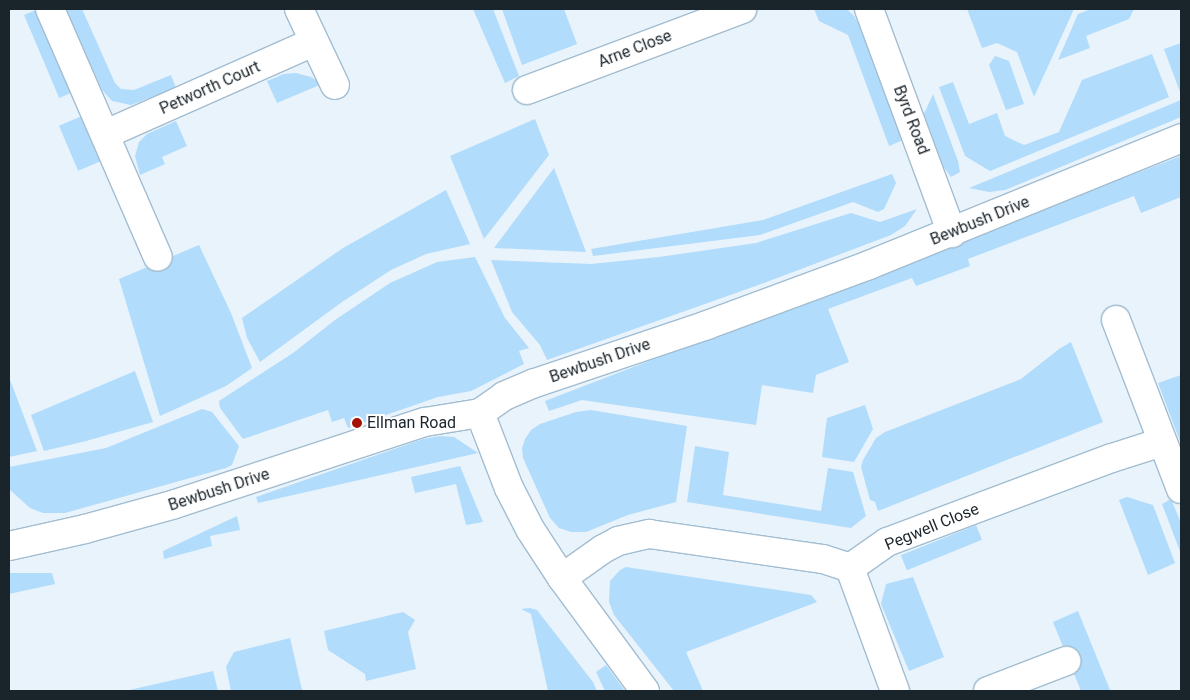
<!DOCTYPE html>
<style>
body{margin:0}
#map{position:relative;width:1190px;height:700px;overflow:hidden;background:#e8f3fb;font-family:Roboto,sans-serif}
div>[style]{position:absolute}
.green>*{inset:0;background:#b2dcfb;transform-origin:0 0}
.roads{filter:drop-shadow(1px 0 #a2bdd1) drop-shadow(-1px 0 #a2bdd1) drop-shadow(0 1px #a2bdd1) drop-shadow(0 -1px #a2bdd1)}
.street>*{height:28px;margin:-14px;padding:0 14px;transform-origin:14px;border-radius:14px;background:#fff}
.secondary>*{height:28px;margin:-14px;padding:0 14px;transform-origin:14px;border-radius:14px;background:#fff}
.dots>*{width:14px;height:14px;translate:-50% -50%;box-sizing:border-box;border:2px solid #fff;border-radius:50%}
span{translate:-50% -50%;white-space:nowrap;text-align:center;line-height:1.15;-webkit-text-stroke:4px #fff;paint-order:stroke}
.street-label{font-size:16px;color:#1a242b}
.poi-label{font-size:16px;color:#1a242b}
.left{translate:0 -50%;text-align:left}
.frame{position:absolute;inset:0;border:10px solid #1a242b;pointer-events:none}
</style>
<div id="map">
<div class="green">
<i style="clip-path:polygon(66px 9px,82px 9px,115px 83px,121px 89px,134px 90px,171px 75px,176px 88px,131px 105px,112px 101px,102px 90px)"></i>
<i style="clip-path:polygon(473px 9px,493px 9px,519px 76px,505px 83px)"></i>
<i style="clip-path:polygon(502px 9px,564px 9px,577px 44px,522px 65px)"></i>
<i style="clip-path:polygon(814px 9px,847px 9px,854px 16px,863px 32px,903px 140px,889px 146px,848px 35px,819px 21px)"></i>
<i style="clip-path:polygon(967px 9px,1074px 9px,1034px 97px,1017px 52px,997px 43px,982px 48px)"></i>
<i style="clip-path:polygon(1091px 9px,1134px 9px,1129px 19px,1086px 36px,1090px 48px,1058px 60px,1078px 14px)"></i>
<i style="left:36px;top:10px;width:90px;height:13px;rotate:67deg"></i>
<i style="clip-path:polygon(1181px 43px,1181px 92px,1180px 92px,1164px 49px)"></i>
<i style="clip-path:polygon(1152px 54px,1169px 97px,990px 171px,965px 156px,939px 87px,953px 82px,969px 124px,997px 113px,1005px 136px,1024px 145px,1059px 132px,1082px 80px)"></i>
<i style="clip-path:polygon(995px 56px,1009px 61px,1024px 104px,1006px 110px,989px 65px)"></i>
<i style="clip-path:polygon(296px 73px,311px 77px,322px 84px,277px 103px,267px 81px,284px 74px)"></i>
<i style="clip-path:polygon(933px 94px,958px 161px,960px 172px,951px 177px,943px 166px,924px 114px)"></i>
<i style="clip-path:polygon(1181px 100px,1181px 117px,1005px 190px,989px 192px,969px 188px)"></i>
<i style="left:82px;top:116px;width:49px;height:25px;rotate:67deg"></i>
<i style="clip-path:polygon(535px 119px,549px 155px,484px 239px,450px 156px)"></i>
<i style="clip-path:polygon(176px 121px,187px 146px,162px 157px,165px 164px,140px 175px,135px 156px,139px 142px,147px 134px)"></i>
<i style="clip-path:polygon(1181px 156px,1181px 197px,1141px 213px,1134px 196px,968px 259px,970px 266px,916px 286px,912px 278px,828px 309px,849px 362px,816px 375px,813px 393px,762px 385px,756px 425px,582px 400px,549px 411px,545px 401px)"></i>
<i style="clip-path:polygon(554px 168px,586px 252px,494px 248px)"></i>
<i style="clip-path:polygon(892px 174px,896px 183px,884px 209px,878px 212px,853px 202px,760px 235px,593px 256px,591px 249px,763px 220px)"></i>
<i style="clip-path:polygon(446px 190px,470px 244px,426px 254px,391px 270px,342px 302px,260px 362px,247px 338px,242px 318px,343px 248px)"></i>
<i style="clip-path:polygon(917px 209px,905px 226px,891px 235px,764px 283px,547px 360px,540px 345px,512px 312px,491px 260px,591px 264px,659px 257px,756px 243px,851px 213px,880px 222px)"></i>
<i style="clip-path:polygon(199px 245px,231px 313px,252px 368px,226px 386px,160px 416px,119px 279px)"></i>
<i style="clip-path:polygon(475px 257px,505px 318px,529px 348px,519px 351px,524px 364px,471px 391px,438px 397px,348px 428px,344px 418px,332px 422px,328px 410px,243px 439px,220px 408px,219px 401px,293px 353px,335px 320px,390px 283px,437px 262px)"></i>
<i style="clip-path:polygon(1071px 342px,1103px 422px,878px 511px,875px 502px,870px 500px,861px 467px,863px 460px,876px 438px,885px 432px,1021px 379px,1059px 349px)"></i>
<i style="clip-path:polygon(135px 371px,153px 422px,86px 441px,44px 451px,31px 415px)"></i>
<i style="clip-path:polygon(1181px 375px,1181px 444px,1158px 383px)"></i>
<i style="clip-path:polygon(9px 377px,37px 451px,9px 457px)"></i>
<i style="clip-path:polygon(865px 405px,873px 429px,854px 462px,822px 457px,827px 418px)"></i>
<i style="clip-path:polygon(202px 409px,212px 412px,239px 446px,232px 465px,226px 468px,65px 513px,43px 513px,30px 508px,9px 489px,9px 467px,106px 448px)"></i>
<i style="clip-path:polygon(591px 410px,687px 426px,676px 502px,628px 515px,586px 532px,571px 532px,559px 528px,550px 518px,523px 458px,522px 448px,525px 439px,531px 430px,540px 424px,576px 412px)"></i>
<i style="clip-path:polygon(440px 436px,454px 437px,478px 453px,258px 503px,256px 497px,423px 439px)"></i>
<i style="clip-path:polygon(695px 446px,729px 452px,723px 495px,821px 511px,828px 468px,853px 472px,866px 516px,851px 528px,687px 502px)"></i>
<i style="clip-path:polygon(460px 466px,471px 493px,483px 522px,466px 525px,456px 484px,415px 493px,411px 477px)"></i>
<i style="clip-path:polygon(1127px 497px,1153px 505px,1175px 563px,1148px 575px,1119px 500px)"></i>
<i style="clip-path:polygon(1171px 499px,1181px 523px,1181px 554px,1162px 504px)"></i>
<i style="clip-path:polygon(237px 516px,240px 530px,210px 536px,212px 546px,164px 559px,163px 551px)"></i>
<i style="left:976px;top:525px;width:16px;height:81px;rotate:68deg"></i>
<i style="clip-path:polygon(626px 567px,811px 595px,817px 602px,686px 652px,703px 691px,674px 691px,614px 615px,609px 602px,610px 581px,620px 570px)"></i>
<i style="clip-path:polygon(9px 573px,52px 573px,55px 584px,9px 594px)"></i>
<i style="clip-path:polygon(913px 577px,944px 657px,909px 671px,881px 604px,886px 584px)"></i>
<i style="clip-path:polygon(530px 608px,537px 610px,593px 682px,597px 691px,548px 691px,531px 614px,521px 609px)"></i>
<i style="clip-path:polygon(1078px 611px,1110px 690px,1108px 691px,1081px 691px,1053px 622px)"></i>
<i style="clip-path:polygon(403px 612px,415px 620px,408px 632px,416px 669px,366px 681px,365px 674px,328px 650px,324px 631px)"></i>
<i style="clip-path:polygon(290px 638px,302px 690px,231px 691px,226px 667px,234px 652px)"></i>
<i style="clip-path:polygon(606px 665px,625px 691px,605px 691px,596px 672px)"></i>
<i style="clip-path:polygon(213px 671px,218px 691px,125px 691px)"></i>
</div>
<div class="roads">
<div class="street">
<i style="left:50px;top:9px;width:270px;rotate:66.5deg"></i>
<i style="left:299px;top:9px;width:84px;rotate:64.7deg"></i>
<i style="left:869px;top:9px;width:239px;rotate:69.7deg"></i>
<i style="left:527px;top:90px;width:230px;rotate:-20.6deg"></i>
<i style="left:106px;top:134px;width:227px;rotate:-23.9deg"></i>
<i style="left:1116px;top:320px;width:181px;rotate:69deg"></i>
<i style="left:480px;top:413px;width:80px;rotate:68.9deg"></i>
<i style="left:509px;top:488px;width:46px;rotate:62.9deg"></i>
<i style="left:530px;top:529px;width:59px;rotate:56.9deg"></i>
<i style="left:562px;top:578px;width:140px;rotate:53.7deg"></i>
<i style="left:850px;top:568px;width:131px;rotate:69.9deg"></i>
<i style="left:562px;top:578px;width:50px;rotate:-35.3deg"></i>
<i style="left:603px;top:549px;width:17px;rotate:-28deg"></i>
<i style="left:618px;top:541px;width:32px;rotate:-13deg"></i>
<i style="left:649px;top:534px;width:176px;rotate:8.2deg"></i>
<i style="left:823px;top:559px;width:28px;rotate:18deg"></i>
<i style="left:850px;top:568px;width:45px;rotate:-35.1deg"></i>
<i style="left:887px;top:542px;width:240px;rotate:-20.5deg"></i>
<i style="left:1112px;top:458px;width:52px;rotate:-17.7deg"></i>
<i style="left:988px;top:691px;width:84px;rotate:-21deg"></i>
</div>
<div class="secondary">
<i style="left:9px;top:546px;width:78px;rotate:-12.6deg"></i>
<i style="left:85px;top:529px;width:93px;rotate:-15.5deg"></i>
<i style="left:175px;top:504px;width:263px;rotate:-18.2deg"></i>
<i style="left:425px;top:422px;width:56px;rotate:-9.3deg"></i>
<i style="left:480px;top:413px;width:29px;rotate:-35deg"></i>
<i style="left:504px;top:396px;width:34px;rotate:-23deg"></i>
<i style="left:535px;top:383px;width:182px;rotate:-18.6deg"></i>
<i style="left:707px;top:325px;width:173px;rotate:-20.3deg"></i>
<i style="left:869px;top:265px;width:337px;rotate:-22.1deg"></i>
</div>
</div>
<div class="dots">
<i style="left:357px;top:423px;background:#a51105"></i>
</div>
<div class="street-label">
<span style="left:635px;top:49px;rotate:-21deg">Arne Close</span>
<span style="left:210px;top:88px;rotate:-24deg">Petworth Court</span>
<span style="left:911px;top:120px;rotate:69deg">Byrd Road</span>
<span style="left:980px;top:221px;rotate:-22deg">Bewbush Drive</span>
<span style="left:600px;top:361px;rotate:-19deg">Bewbush Drive</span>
<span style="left:219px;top:490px;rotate:-18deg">Bewbush Drive</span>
<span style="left:932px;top:527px;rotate:-22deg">Pegwell Close</span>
</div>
<div class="poi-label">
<span class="left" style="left:367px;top:423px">Ellman Road</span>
</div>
<div class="frame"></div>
</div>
